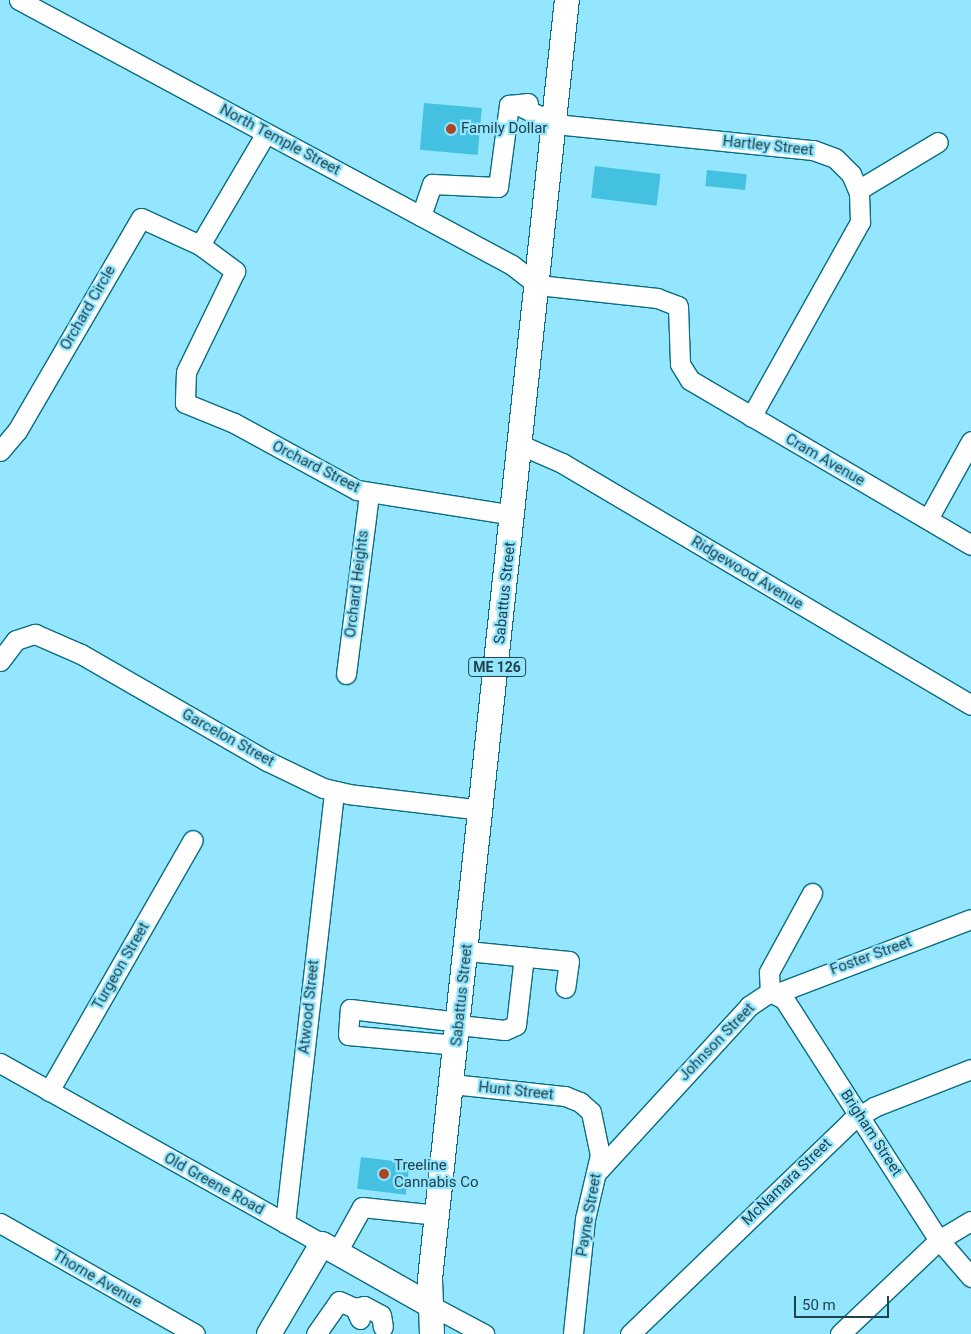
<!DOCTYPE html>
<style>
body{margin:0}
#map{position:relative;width:971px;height:1334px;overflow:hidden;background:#94e6fe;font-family:Roboto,sans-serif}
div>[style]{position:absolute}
.building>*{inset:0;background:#44c1e0;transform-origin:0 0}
.roads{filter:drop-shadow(1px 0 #086d82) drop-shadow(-1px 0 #086d82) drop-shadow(0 1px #086d82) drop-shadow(0 -1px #086d82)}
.minor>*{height:19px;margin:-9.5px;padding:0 9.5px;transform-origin:9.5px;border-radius:9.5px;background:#fff}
.major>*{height:24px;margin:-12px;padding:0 12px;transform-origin:12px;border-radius:12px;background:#fff}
.dots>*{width:14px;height:14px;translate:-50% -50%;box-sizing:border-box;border:2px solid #94e6fe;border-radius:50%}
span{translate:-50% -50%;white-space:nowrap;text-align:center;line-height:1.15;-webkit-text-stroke:4.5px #94e6fe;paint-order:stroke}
.shield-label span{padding:1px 4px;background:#94e6fe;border:1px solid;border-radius:4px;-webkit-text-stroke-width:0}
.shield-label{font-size:14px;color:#20424c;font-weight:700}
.poi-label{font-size:15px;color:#20424c}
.left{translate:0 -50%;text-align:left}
.street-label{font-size:15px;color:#20424c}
.scale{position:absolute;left:794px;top:1296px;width:95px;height:22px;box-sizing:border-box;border:2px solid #20424c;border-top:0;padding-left:6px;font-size:15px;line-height:18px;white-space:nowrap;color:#20424c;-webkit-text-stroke:4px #94e6fe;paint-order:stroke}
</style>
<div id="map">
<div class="building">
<i style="left:424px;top:103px;width:58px;height:47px;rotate:5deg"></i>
<i style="left:595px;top:166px;width:66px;height:32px;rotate:7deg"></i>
<i style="left:707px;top:170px;width:40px;height:16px;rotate:6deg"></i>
<i style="left:361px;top:1157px;width:49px;height:32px;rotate:7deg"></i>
</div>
<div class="roads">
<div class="minor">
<i style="left:19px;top:0;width:560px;rotate:28.26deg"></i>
<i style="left:512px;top:265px;width:33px;rotate:38deg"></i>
<i style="left:538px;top:285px;width:120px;rotate:6.2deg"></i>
<i style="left:657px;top:298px;width:22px;rotate:21deg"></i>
<i style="left:678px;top:306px;width:58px;rotate:88deg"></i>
<i style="left:680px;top:364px;width:19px;rotate:58deg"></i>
<i style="left:690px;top:380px;width:326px;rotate:30.4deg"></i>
<i style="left:520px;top:106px;width:39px;rotate:27deg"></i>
<i style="left:555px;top:124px;width:259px;rotate:5.8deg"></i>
<i style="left:813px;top:150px;width:23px;rotate:20deg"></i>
<i style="left:835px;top:158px;width:23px;rotate:45deg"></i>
<i style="left:851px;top:174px;width:21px;rotate:67deg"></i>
<i style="left:859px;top:193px;width:29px;rotate:88deg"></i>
<i style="left:860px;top:222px;width:223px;rotate:119.2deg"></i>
<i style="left:858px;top:190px;width:93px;rotate:-31deg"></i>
<i style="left:421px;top:216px;width:34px;rotate:-71deg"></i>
<i style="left:432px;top:184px;width:66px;rotate:2.6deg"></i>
<i style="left:498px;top:187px;width:83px;rotate:-82.4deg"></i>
<i style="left:509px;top:105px;width:19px;rotate:-6deg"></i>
<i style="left:200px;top:245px;width:130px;rotate:-59.5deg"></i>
<i style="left:521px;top:445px;width:45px;rotate:23.7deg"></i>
<i style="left:562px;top:463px;width:475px;rotate:30.6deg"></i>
<i style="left:0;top:451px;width:26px;rotate:-50deg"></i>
<i style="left:17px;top:431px;width:246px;rotate:-59.8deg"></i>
<i style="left:141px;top:218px;width:65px;rotate:24.6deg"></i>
<i style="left:200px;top:245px;width:44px;rotate:36.6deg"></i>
<i style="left:235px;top:271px;width:112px;rotate:115.9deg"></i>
<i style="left:186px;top:372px;width:31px;rotate:92deg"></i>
<i style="left:185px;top:403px;width:53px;rotate:22.2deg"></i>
<i style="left:234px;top:423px;width:140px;rotate:28.6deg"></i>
<i style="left:357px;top:490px;width:158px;rotate:9.1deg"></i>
<i style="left:928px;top:519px;width:89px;rotate:-61.1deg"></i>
<i style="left:0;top:661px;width:26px;rotate:-53deg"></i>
<i style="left:16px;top:640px;width:20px;rotate:-18deg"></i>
<i style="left:35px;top:634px;width:50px;rotate:23.5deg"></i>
<i style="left:81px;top:654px;width:215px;rotate:29.9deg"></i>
<i style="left:267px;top:761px;width:62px;rotate:25.7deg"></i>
<i style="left:323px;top:788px;width:26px;rotate:13deg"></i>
<i style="left:348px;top:794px;width:135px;rotate:6.8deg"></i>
<i style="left:346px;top:674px;width:181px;rotate:-82.7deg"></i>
<i style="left:467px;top:951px;width:102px;rotate:5.6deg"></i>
<i style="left:569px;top:961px;width:27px;rotate:98deg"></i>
<i style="left:770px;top:992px;width:16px;rotate:27deg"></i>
<i style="left:784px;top:999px;width:287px;rotate:57.3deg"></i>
<i style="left:939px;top:1240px;width:49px;rotate:49.1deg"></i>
<i style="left:770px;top:992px;width:10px"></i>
<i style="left:780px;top:992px;width:204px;rotate:-20.9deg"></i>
<i style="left:459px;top:1025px;width:46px;rotate:6.2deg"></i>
<i style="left:505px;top:1030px;width:12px;rotate:-24deg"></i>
<i style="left:516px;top:1025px;width:69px;rotate:-83.4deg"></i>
<i style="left:457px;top:1045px;width:109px;rotate:-174.8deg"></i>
<i style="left:348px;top:1035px;width:26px;rotate:-86deg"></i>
<i style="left:350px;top:1009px;width:110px;rotate:6.8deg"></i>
<i style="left:0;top:1063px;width:369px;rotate:29.3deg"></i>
<i style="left:452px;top:1084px;width:114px;rotate:6.1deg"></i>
<i style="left:565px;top:1096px;width:16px;rotate:22deg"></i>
<i style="left:580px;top:1102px;width:15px;rotate:42deg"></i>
<i style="left:591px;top:1112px;width:44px;rotate:78.2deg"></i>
<i style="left:600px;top:1155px;width:66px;rotate:103.2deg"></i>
<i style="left:585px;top:1219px;width:116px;rotate:96deg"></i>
<i style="left:49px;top:1091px;width:289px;rotate:-60.2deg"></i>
<i style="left:598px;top:1171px;width:224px;rotate:-47.5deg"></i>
<i style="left:749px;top:1006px;width:25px;rotate:-34deg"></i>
<i style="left:770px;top:992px;width:20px;rotate:-93deg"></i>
<i style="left:769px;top:972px;width:90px;rotate:-61.4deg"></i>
<i style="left:0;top:1223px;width:224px;rotate:29.6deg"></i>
<i style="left:285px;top:1223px;width:435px;rotate:-83.5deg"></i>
<i style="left:337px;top:1252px;width:51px;rotate:-60.9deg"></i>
<i style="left:362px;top:1207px;width:76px;rotate:6deg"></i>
<i style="left:428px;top:1304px;width:64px;rotate:28.2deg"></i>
<i style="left:355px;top:1308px;width:9px;rotate:-13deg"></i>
<i style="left:364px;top:1306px;width:19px;rotate:28deg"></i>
<i style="left:381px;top:1315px;width:12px;rotate:81deg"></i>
<i style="left:316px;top:1334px;width:40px;rotate:-55.1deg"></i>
<i style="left:339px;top:1301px;width:17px;rotate:24deg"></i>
<i style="left:355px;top:1308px;width:12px;rotate:66deg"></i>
<i style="left:630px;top:1334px;width:307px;rotate:-43.9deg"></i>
<i style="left:851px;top:1121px;width:27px;rotate:-31deg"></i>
<i style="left:874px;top:1107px;width:104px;rotate:-21.4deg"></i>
<i style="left:840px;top:1334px;width:137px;rotate:-43.5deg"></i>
<i style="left:939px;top:1240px;width:37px;rotate:-31deg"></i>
</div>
<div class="major">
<i style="left:269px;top:1334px;width:104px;rotate:-59.5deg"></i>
<i style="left:322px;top:1244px;width:122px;rotate:29.5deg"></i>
<i style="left:432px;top:1334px;width:55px;rotate:-92.1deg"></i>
<i style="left:430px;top:1279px;width:1286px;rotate:-83.89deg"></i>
</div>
</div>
<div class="dots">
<i style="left:451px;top:129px;background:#ac4423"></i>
<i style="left:384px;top:1174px;background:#ac4423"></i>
</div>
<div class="shield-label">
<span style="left:497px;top:667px">ME 126</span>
</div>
<div class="poi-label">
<span class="left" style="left:461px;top:129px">Family Dollar</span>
<span class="left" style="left:394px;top:1174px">Treeline<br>Cannabis Co</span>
</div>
<div class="street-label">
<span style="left:280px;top:140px;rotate:28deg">North Temple Street</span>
<span style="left:768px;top:146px;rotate:6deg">Hartley Street</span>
<span style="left:88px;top:308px;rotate:-60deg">Orchard Circle</span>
<span style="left:825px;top:460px;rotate:30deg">Cram Avenue</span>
<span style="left:316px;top:467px;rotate:27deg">Orchard Street</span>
<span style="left:747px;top:573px;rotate:31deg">Ridgewood Avenue</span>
<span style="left:357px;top:584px;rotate:-83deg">Orchard Heights</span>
<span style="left:505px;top:593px;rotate:-84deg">Sabattus Street</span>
<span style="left:228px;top:738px;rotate:29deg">Garcelon Street</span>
<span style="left:871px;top:956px;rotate:-20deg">Foster Street</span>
<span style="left:121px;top:966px;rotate:-60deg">Turgeon Street</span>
<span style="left:462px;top:995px;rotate:-84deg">Sabattus Street</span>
<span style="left:309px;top:1007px;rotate:-84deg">Atwood Street</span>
<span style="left:717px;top:1042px;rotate:-46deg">Johnson Street</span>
<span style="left:516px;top:1091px;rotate:6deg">Hunt Street</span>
<span style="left:871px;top:1133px;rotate:57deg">Brigham Street</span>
<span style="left:787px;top:1182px;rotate:-44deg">McNamara Street</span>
<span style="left:214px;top:1184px;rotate:29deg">Old Greene Road</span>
<span style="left:589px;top:1215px;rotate:-80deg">Payne Street</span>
<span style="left:97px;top:1279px;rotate:30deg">Thorne Avenue</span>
</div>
<div class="scale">50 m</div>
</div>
